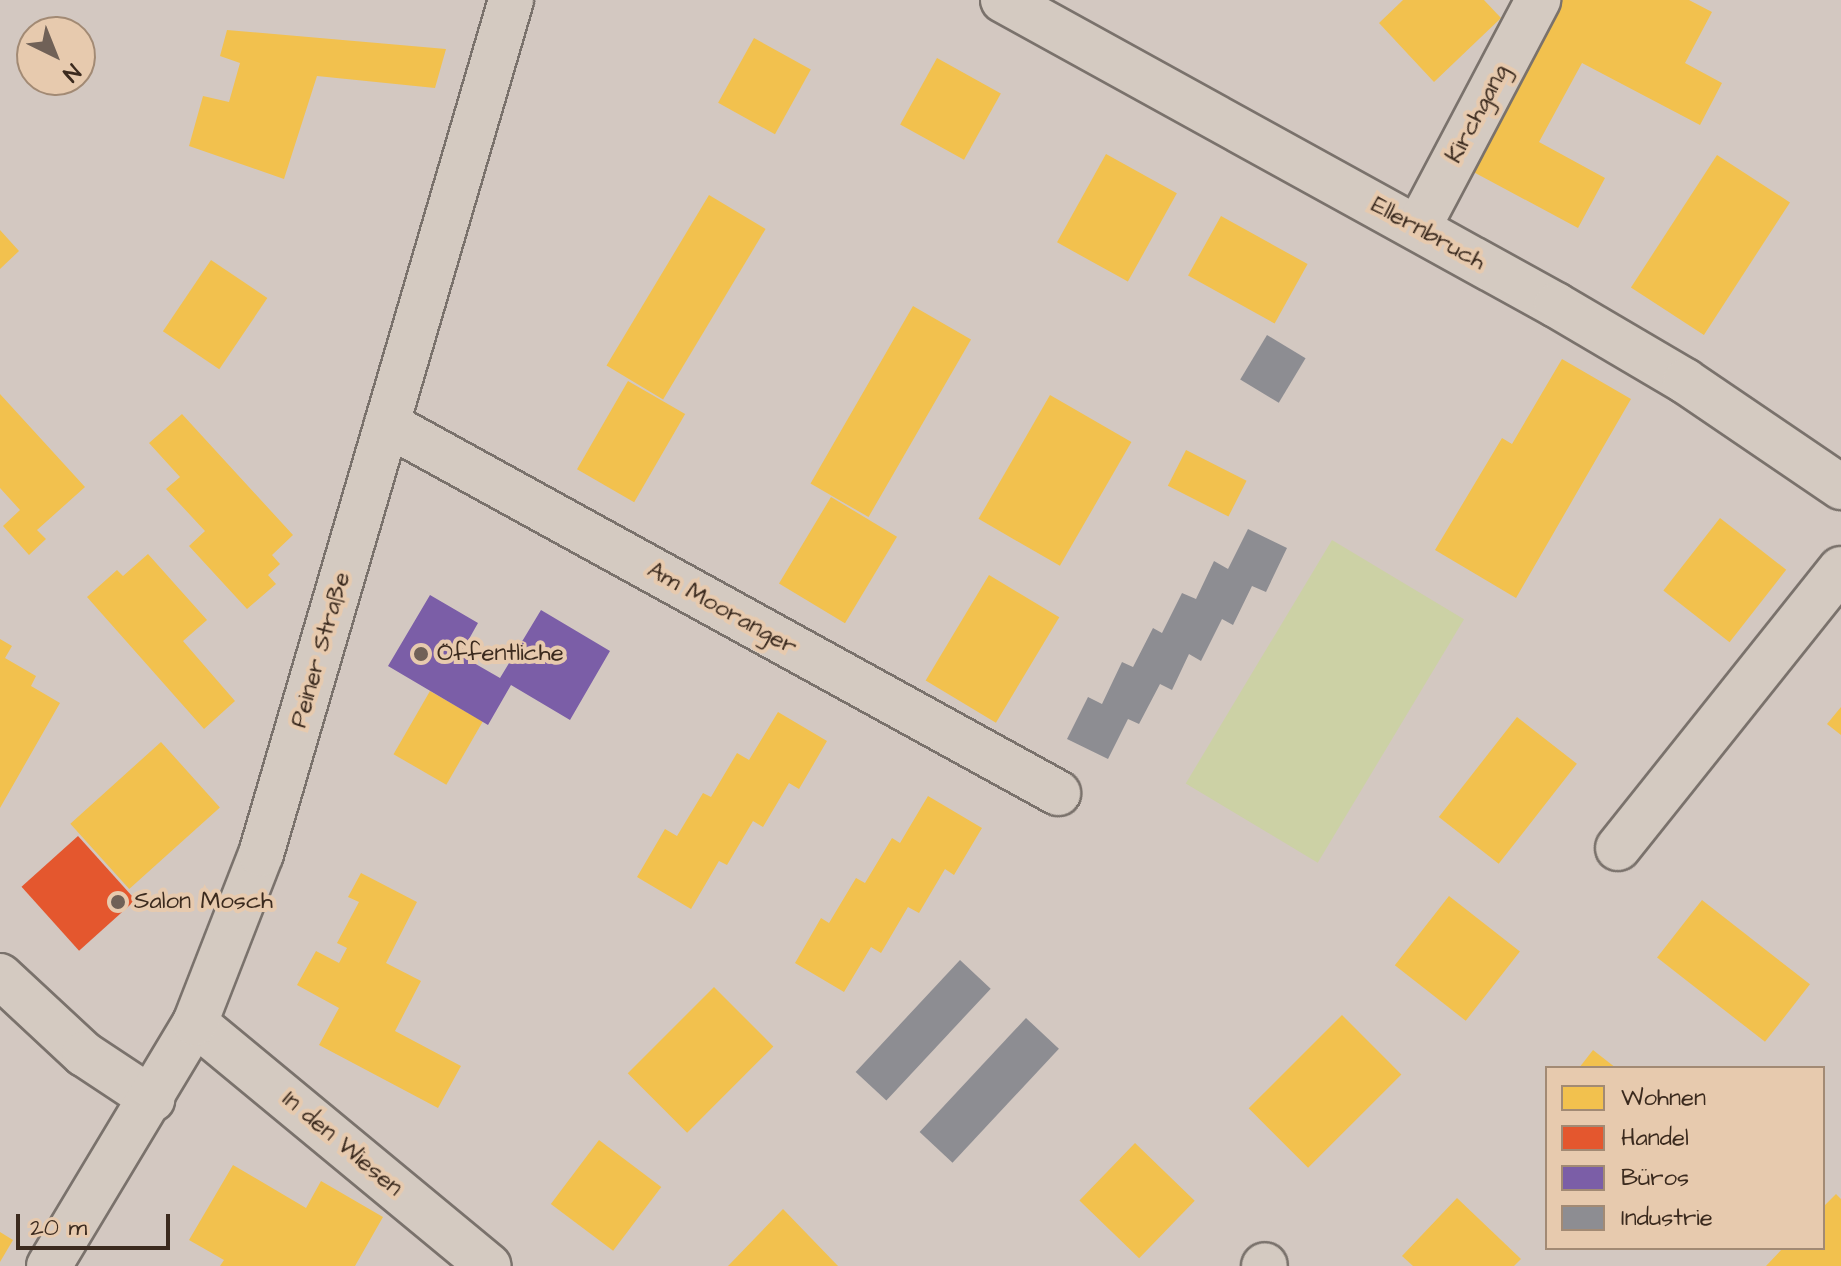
<!DOCTYPE html>
<meta charset="utf-8">
<style>
body{margin:0}
#map{position:relative;width:1841px;height:1266px;overflow:hidden;background:#d3c8c1;font-family:"Architects Daughter",sans-serif}
div>[style]{position:absolute}
.green>*{inset:0;background:#ccd1a5;transform-origin:0 0}
.homes>*{inset:0;background:#f2c14e;transform-origin:0 0}
.shops>*{inset:0;background:#e4572e;transform-origin:0 0}
.offices>*{inset:0;background:#7b5ea7}
.industry>*{inset:0;background:#8d8d92;transform-origin:0 0}
.roads{filter:drop-shadow(2px 0 #7a726c) drop-shadow(-2px 0 #7a726c) drop-shadow(0 2px #7a726c) drop-shadow(0 -2px #7a726c)}
.minor>*{height:44px;margin:-22px;padding:0 22px;transform-origin:22px;border-radius:22px;background:#d4cac1}
.major>*{height:44px;margin:-22px;padding:0 22px;transform-origin:22px;border-radius:22px;background:#d4cac1}
.dots>*{width:22px;height:22px;translate:-50% -50%;box-sizing:border-box;border:4px solid #e7caae;border-radius:50%}
span{translate:-50% -50%;white-space:nowrap;text-align:center;line-height:1.15;-webkit-text-stroke:8px #e7caae;paint-order:stroke}
.street-label{font-size:24px;color:#3b2a1e}
.poi-label{font-size:24px;color:#3b2a1e}
.left{translate:0 -50%;text-align:left}
.legend{position:absolute;left:1545px;top:1066px;width:280px;height:184px;box-sizing:border-box;background:#e7caae;border:2px solid #a28a74;margin:0;padding:10px 14px;list-style:none;font-size:24px;color:#3b2a1e}
.legend li{display:flex;align-items:center;gap:16px;height:40px}
.legend b{width:40px;border:2px solid #a28a74}
.north{position:absolute;left:16px;top:16px;width:80px;height:80px;box-sizing:border-box;background:#e7caae;border:2px solid #a28a74;border-radius:50%;rotate:137deg;font-size:22px;font-weight:700;line-height:32px;text-align:center;color:#3b2a1e}
.north::after{content:'';display:block;margin:auto;width:28px;height:36px;background:#706157;clip-path:polygon(50% 0,100% 100%,50% 72%,0 100%)}
.scale{position:absolute;left:16px;top:1214px;width:154px;height:36px;box-sizing:border-box;border:4px solid #3b2a1e;border-top:0;padding-left:10px;font-size:24px;line-height:28px;white-space:nowrap;color:#3b2a1e;-webkit-text-stroke:6px #e7caae;paint-order:stroke}
</style>
<div id="map">
<div class="green">
<i style="left:1332px;top:540px;width:154px;height:284px;rotate:31deg"></i>
</div>
<div class="homes">
<i style="clip-path:polygon(1403px 0,1484px 0,1501px 18px,1434px 82px,1379px 23px)"></i>
<i style="clip-path:polygon(1556px 0,1689px 0,1712px 12px,1685px 63px,1722px 83px,1700px 125px,1582px 63px,1539px 142px,1605px 178px,1578px 228px,1466px 168px)"></i>
<i style="clip-path:polygon(227px 30px,446px 49px,435px 88px,317px 76px,284px 179px,189px 146px,203px 96px,229px 102px,240px 63px,220px 56px)"></i>
<i style="left:754px;top:38px;width:65px;height:74px;rotate:29deg"></i>
<i style="left:937px;top:58px;width:73px;height:76px;rotate:29deg"></i>
<i style="left:1106px;top:154px;width:81px;height:101px;rotate:29deg"></i>
<i style="left:1717px;top:155px;width:87px;height:158px;rotate:33deg"></i>
<i style="left:709px;top:195px;width:66px;height:199px;rotate:31deg"></i>
<i style="left:1221px;top:216px;width:99px;height:68px;rotate:29deg"></i>
<i style="clip-path:polygon(0 230px,19px 251px,0 269px)"></i>
<i style="left:211px;top:260px;width:68px;height:86px;rotate:34deg"></i>
<i style="left:913px;top:306px;width:67px;height:205px;rotate:30deg"></i>
<i style="clip-path:polygon(1562px 359px,1631px 399px,1516px 598px,1435px 550px,1502px 438px,1512px 444px)"></i>
<i style="left:628px;top:381px;width:66px;height:102px;rotate:30deg"></i>
<i style="clip-path:polygon(0 394px,85px 487px,37px 530px,46px 539px,29px 555px,3px 526px,20px 510px,0 488px)"></i>
<i style="left:1050px;top:395px;width:94px;height:143px;rotate:30deg"></i>
<i style="clip-path:polygon(182px 414px,293px 535px,272px 555px,280px 564px,268px 575px,276px 584px,247px 609px,189px 546px,205px 531px,166px 489px,180px 477px,149px 443px)"></i>
<i style="left:1186px;top:450px;width:68px;height:40px;rotate:27deg"></i>
<i style="left:831px;top:497px;width:77px;height:101px;rotate:31deg"></i>
<i style="left:1720px;top:518px;width:84px;height:92px;rotate:38deg"></i>
<i style="clip-path:polygon(148px 554px,207px 620px,183px 641px,235px 701px,204px 729px,87px 597px,117px 570px,123px 576px)"></i>
<i style="left:989px;top:575px;width:82px;height:123px;rotate:31deg"></i>
<i style="clip-path:polygon(0 639px,12px 646px,5px 658px,36px 676px,31px 686px,60px 703px,0 808px)"></i>
<i style="left:430px;top:691px;width:61px;height:73px;rotate:30deg"></i>
<i style="clip-path:polygon(1841px 707px,1841px 735px,1827px 724px)"></i>
<i style="clip-path:polygon(778px 712px,827px 741px,799px 789px,789px 783px,763px 827px,753px 821px,727px 865px,719px 861px,691px 909px,637px 877px,665px 829px,677px 836px,703px 793px,711px 797px,737px 753px,749px 760px)"></i>
<i style="left:1517px;top:717px;width:76px;height:127px;rotate:38deg"></i>
<i style="left:161px;top:742px;width:88px;height:122px;rotate:48deg"></i>
<i style="clip-path:polygon(928px 796px,982px 828px,954px 875px,945px 869px,919px 913px,908px 907px,881px 953px,871px 947px,844px 992px,795px 963px,821px 918px,829px 923px,856px 878px,865px 883px,892px 838px,900px 843px)"></i>
<i style="clip-path:polygon(361px 873px,417px 902px,386px 963px,421px 981px,395px 1031px,461px 1066px,438px 1108px,319px 1045px,339px 1008px,297px 985px,316px 951px,339px 963px,347px 948px,337px 943px,359px 902px,348px 897px)"></i>
<i style="left:1449px;top:896px;width:90px;height:88px;rotate:38deg"></i>
<i style="left:1702px;top:900px;width:137px;height:73px;rotate:38deg"></i>
<i style="left:714px;top:987px;width:84px;height:122px;rotate:45deg"></i>
<i style="left:1342px;top:1015px;width:84px;height:132px;rotate:45deg"></i>
<i style="clip-path:polygon(1593px 1050px,1616px 1068px,1579px 1068px)"></i>
<i style="left:599px;top:1140px;width:78px;height:80px;rotate:37deg"></i>
<i style="left:1135px;top:1143px;width:83px;height:80px;rotate:44deg"></i>
<i style="clip-path:polygon(233px 1165px,306px 1208px,321px 1181px,383px 1217px,355px 1266px,220px 1266px,224px 1260px,189px 1240px)"></i>
<i style="clip-path:polygon(1836px 1194px,1841px 1199px,1841px 1266px,1766px 1266px,1783px 1248px,1823px 1248px,1823px 1207px)"></i>
<i style="clip-path:polygon(1457px 1198px,1521px 1259px,1514px 1266px,1413px 1266px,1402px 1256px)"></i>
<i style="clip-path:polygon(783px 1209px,838px 1266px,728px 1266px)"></i>
<i style="clip-path:polygon(0 1232px,13px 1240px,0 1262px)"></i>
</div>
<div class="shops">
<i style="left:78px;top:836px;width:86px;height:76px;rotate:48deg"></i>
</div>
<div class="offices">
<i style="clip-path:polygon(430px 595px,478px 623px,460px 655px,500px 678px,541px 610px,610px 651px,570px 720px,511px 685px,488px 725px,388px 666px)"></i>
</div>
<div class="industry">
<i style="left:1267px;top:335px;width:45px;height:52px;rotate:31deg"></i>
<i style="clip-path:polygon(1248px 529px,1287px 548px,1266px 592px,1252px 586px,1233px 625px,1222px 619px,1201px 661px,1189px 654px,1172px 690px,1160px 684px,1139px 724px,1128px 719px,1108px 759px,1067px 739px,1088px 697px,1102px 704px,1122px 662px,1133px 667px,1153px 628px,1162px 633px,1182px 593px,1196px 599px,1214px 561px,1228px 569px)"></i>
<i style="left:960px;top:960px;width:42px;height:153px;rotate:43deg"></i>
<i style="left:1026px;top:1018px;width:45px;height:156px;rotate:43deg"></i>
</div>
<div class="roads">
<div class="minor">
<i style="left:1003px;top:0;width:632px;rotate:28.88deg"></i>
<i style="left:1556px;top:305px;width:150px;rotate:30.5deg"></i>
<i style="left:1685px;top:381px;width:189px;rotate:34.2deg"></i>
<i style="left:1418px;top:228px;width:258px;rotate:-62.2deg"></i>
<i style="left:387px;top:424px;width:766px;rotate:28.81deg"></i>
<i style="left:1618px;top:848px;width:357px;rotate:-51.4deg"></i>
<i style="left:0;top:976px;width:115px;rotate:42.9deg"></i>
<i style="left:84px;top:1054px;width:82px;rotate:33.5deg"></i>
<i style="left:195px;top:1023px;width:381px;rotate:39.6deg"></i>
<i style="left:1264px;top:1266px;width:1px;rotate:-45deg"></i>
</div>
<div class="major">
<i style="left:49px;top:1266px;width:283px;rotate:-59deg"></i>
<i style="left:195px;top:1023px;width:181px;rotate:-68.7deg"></i>
<i style="left:261px;top:854px;width:890px;rotate:-73.68deg"></i>
</div>
</div>
<div class="dots">
<i style="left:421px;top:654px;background:#706157"></i>
<i style="left:118px;top:902px;background:#706157"></i>
</div>
<div class="street-label">
<span style="left:1478px;top:114px;rotate:-62deg">Kirchgang</span>
<span style="left:1428px;top:234px;rotate:29deg">Ellernbruch</span>
<span style="left:722px;top:609px;rotate:29deg">Am Mooranger</span>
<span style="left:321px;top:650px;rotate:-74deg">Peiner Straße</span>
<span style="left:342px;top:1144px;rotate:40deg">In den Wiesen</span>
</div>
<div class="poi-label">
<span class="left" style="left:437px;top:654px">Öffentliche</span>
<span class="left" style="left:134px;top:902px">Salon Mosch</span>
</div>
<ul class="legend">
<li><b style="height:22px;background:#f2c14e"></b>Wohnen</li>
<li><b style="height:22px;background:#e4572e"></b>Handel</li>
<li><b style="height:22px;background:#7b5ea7"></b>Büros</li>
<li><b style="height:22px;background:#8d8d92"></b>Industrie</li>
</ul>
<div class="north">N</div>
<div class="scale">20 m</div>
</div>
